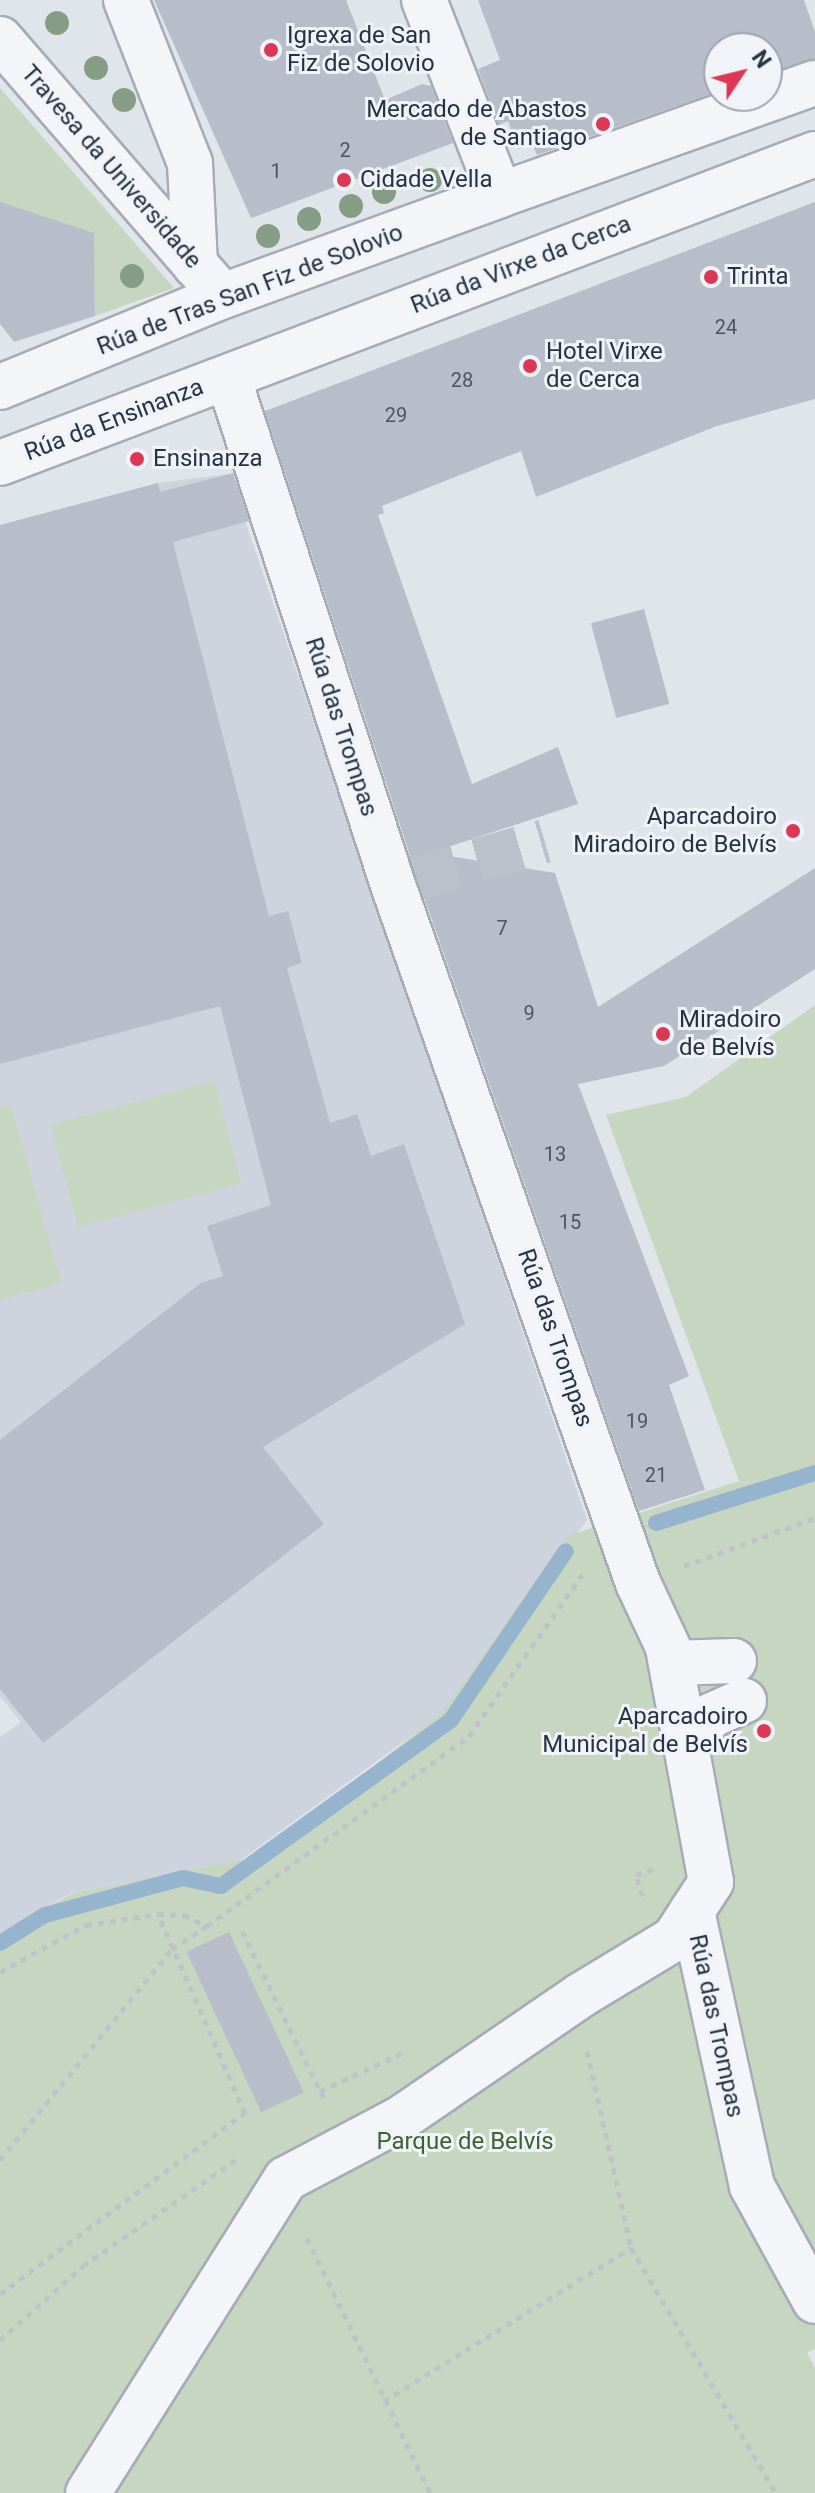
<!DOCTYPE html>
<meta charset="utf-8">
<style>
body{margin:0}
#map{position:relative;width:815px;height:2493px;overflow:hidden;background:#e0e5eb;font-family:Roboto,sans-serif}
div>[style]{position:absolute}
.built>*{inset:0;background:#ced4dd}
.green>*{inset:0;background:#c6d6c0;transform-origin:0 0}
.stream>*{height:16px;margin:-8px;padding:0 8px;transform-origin:8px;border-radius:8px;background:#97b4cf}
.building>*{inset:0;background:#b7bec9;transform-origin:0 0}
.minor-tunnel>*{height:44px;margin-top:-22px;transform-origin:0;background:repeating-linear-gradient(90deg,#bbc1ca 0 44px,transparent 0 66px)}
.path>*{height:5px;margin-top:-2.5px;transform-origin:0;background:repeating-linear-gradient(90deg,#bec2c9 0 6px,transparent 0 12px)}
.roads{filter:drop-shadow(2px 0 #a5acb6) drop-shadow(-2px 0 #a5acb6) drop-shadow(0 2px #a5acb6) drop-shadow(0 -2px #a5acb6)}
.minor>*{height:44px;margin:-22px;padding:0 22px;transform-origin:22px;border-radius:22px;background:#f3f5f8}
.trees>*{width:24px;height:24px;margin:-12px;border-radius:50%;background:#869d85}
.dots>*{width:22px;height:22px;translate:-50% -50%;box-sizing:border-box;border:4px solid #f0f4f8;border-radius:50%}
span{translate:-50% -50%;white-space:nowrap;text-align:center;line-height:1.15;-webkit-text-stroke:6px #f0f4f8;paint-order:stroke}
.number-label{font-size:20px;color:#4b5565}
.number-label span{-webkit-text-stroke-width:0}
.poi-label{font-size:24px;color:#273244}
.left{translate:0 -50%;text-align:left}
.right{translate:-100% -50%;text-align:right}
.street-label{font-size:24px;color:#273244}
.park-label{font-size:24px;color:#3d6232}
.north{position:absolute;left:703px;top:32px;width:80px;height:80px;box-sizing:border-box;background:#f0f4f8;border:2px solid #a0a6b0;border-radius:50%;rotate:55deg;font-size:22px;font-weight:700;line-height:32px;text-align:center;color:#273244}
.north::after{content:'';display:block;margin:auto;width:28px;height:36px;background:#de3756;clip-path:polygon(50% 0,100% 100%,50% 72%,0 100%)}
</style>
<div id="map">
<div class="built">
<i style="clip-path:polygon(229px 474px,587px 1520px,443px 1713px,238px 1862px,71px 1893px,0 1933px,0 1737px,21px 1722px,0 1696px,0 525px,158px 483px)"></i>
</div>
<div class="green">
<i style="clip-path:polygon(0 88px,174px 288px,95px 316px,93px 233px,0 223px)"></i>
<i style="clip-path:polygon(815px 1005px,815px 2349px,807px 2353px,815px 2368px,815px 2493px,0 2493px,0 1934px,73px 1893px,262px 1856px,443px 1711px,567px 1536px,739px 1481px,606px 1115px,686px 1097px)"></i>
<i style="left:214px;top:1081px;width:106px;height:169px;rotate:75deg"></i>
<i style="clip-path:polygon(11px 1105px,61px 1283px,0 1300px,0 1108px)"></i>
</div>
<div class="stream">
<i style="left:656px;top:1523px;width:167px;rotate:-17.5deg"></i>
<i style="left:0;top:1943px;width:53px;rotate:-31.9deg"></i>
<i style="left:45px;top:1915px;width:143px;rotate:-15deg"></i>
<i style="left:183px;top:1878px;width:39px;rotate:12deg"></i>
<i style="left:221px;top:1886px;width:284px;rotate:-35.8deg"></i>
<i style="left:451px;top:1720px;width:204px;rotate:-55.8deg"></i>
</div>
<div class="building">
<i style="clip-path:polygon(154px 0,346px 0,385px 100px,422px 84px,431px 86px,453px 143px,251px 218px)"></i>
<i style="clip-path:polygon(478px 0,804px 0,815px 32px,815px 59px,767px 74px,767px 48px,719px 48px,719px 91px,537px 155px,532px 144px,518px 149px,508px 121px,499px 125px,478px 69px,500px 60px)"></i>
<i style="clip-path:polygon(0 202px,94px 233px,95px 316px,14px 342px,0 324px)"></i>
<i style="clip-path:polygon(815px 202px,815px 399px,717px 426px,536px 497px,521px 451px,382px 506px,384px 513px,378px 515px,472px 784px,558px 747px,578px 804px,430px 853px,555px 873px,598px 1007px,815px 868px,815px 969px,664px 1066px,578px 1084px,689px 1376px,669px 1385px,705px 1490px,639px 1511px,417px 877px,265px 411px)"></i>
<i style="clip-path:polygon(233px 473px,249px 521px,173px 542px,269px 916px,288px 911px,302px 963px,287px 968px,330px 1123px,357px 1114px,371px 1156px,404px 1144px,465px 1324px,263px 1447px,324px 1524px,43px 1743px,0 1689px,0 1440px,201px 1283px,223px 1276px,207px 1226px,271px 1205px,220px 1006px,0 1064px,0 525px,158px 483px,160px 492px)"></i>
<i style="left:644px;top:609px;width:98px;height:55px;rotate:75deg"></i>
<i style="left:229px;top:1932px;width:177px;height:47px;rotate:65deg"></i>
</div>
<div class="minor-tunnel">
<i style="left:414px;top:879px;width:136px;rotate:-16.2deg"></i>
</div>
<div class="path">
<i style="left:684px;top:1566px;width:140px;rotate:-20.1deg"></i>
<i style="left:642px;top:1896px;width:22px;rotate:-106deg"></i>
<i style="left:636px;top:1875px;width:24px;rotate:-19deg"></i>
<i style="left:242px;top:1931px;width:191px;rotate:64deg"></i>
<i style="left:0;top:1972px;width:98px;rotate:-28.7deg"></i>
<i style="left:86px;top:1925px;width:73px;rotate:-8.7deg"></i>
<i style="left:158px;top:1914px;width:26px;rotate:2deg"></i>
<i style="left:184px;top:1915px;width:25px;rotate:26deg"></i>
<i style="left:207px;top:1926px;width:324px;rotate:-35.9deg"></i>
<i style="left:469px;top:1736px;width:197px;rotate:-54.9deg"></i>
<i style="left:587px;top:2051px;width:202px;rotate:77.4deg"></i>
<i style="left:631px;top:2248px;width:285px;rotate:59.4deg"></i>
<i style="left:320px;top:2091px;width:96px;rotate:-24.7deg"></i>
<i style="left:0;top:2160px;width:272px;rotate:-50.8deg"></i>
<i style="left:172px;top:1949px;width:42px;rotate:-33.3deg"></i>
<i style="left:307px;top:2238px;width:283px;rotate:64.2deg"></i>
<i style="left:0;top:2294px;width:305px;rotate:-36.5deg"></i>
<i style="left:245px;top:2113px;width:217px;rotate:-113.6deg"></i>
<i style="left:0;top:2340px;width:111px;rotate:-41.7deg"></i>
<i style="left:83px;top:2266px;width:188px;rotate:-34.8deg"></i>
<i style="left:384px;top:2401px;width:291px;rotate:-31.8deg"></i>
</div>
<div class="roads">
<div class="minor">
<i style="left:126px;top:0;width:175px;rotate:68.6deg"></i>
<i style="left:190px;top:163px;width:102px;rotate:87.2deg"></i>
<i style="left:424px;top:0;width:209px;rotate:68.7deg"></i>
<i style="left:500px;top:195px;width:334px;rotate:-19.6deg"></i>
<i style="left:0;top:39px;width:340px;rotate:49.1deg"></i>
<i style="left:0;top:387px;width:241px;rotate:-22.2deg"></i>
<i style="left:223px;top:296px;width:295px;rotate:-20deg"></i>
<i style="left:0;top:463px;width:872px;rotate:-20.76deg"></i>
<i style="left:671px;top:1663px;width:63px;rotate:-1.8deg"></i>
<i style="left:685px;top:1742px;width:38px;rotate:-45deg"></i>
<i style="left:712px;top:1715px;width:35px;rotate:-24deg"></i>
<i style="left:692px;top:1911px;width:281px;rotate:77.7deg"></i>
<i style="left:752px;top:2186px;width:131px;rotate:61.3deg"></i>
<i style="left:88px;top:2493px;width:371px;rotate:-57.8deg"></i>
<i style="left:286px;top:2179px;width:129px;rotate:-27.8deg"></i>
<i style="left:400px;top:2119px;width:219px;rotate:-34.4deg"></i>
<i style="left:581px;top:1995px;width:109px;rotate:-31.1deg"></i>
<i style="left:674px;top:1939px;width:68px;rotate:-57deg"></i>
<i style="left:711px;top:1882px;width:239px;rotate:-100.4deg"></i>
<i style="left:668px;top:1647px;width:71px;rotate:-115.1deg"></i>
<i style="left:638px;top:1583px;width:740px;rotate:-109.34deg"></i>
<i style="left:393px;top:885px;width:534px;rotate:-107.99deg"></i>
</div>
</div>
<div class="trees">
<i style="left:57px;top:23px"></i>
<i style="left:96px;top:68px"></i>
<i style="left:124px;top:100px"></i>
<i style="left:430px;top:180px"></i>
<i style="left:384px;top:192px"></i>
<i style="left:351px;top:206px"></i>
<i style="left:309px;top:219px"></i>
<i style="left:268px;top:236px"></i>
<i style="left:132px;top:276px"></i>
</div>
<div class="dots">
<i style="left:271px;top:50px;background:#de3756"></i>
<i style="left:603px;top:124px;background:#de3756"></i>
<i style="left:344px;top:180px;background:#de3756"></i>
<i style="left:711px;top:277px;background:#de3756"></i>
<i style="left:530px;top:366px;background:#de3756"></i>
<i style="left:137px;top:459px;background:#de3756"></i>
<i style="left:793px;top:831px;background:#de3756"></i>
<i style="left:663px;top:1034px;background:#de3756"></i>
<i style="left:764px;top:1731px;background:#de3756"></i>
</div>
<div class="number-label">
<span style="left:345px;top:150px">2</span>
<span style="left:276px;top:171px">1</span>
<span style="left:726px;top:327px">24</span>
<span style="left:462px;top:380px">28</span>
<span style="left:396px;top:415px">29</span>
<span style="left:502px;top:928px">7</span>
<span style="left:529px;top:1013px">9</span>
<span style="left:555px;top:1154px">13</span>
<span style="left:570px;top:1222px">15</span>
<span style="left:637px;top:1421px">19</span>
<span style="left:656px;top:1475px">21</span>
</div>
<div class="poi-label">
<span class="left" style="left:287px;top:50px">Igrexa de San<br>Fiz de Solovio</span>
<span class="right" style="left:587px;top:124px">Mercado de Abastos<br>de Santiago</span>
<span class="left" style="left:360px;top:180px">Cidade Vella</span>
<span class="left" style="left:727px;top:277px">Trinta</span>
<span class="left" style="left:546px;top:366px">Hotel Virxe<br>de Cerca</span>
<span class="left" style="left:153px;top:459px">Ensinanza</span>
<span class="right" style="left:777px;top:831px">Aparcadoiro<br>Miradoiro de Belvís</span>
<span class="left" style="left:679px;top:1034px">Miradoiro<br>de Belvís</span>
<span class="right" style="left:748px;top:1731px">Aparcadoiro<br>Municipal de Belvís</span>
</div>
<div class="street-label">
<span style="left:111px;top:167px;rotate:49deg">Travesa da Universidade</span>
<span style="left:521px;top:265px;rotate:-21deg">Rúa da Virxe da Cerca</span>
<span style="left:250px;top:290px;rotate:-21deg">Rúa de Tras San Fiz de Solovio</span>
<span style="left:114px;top:420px;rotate:-21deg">Rúa da Ensinanza</span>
<span style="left:341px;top:727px;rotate:72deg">Rúa das Trompas</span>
<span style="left:555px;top:1338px;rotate:71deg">Rúa das Trompas</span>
<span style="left:716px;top:2026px;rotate:78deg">Rúa das Trompas</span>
</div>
<div class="park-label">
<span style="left:465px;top:2142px">Parque de Belvís</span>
</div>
<div class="north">N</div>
</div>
